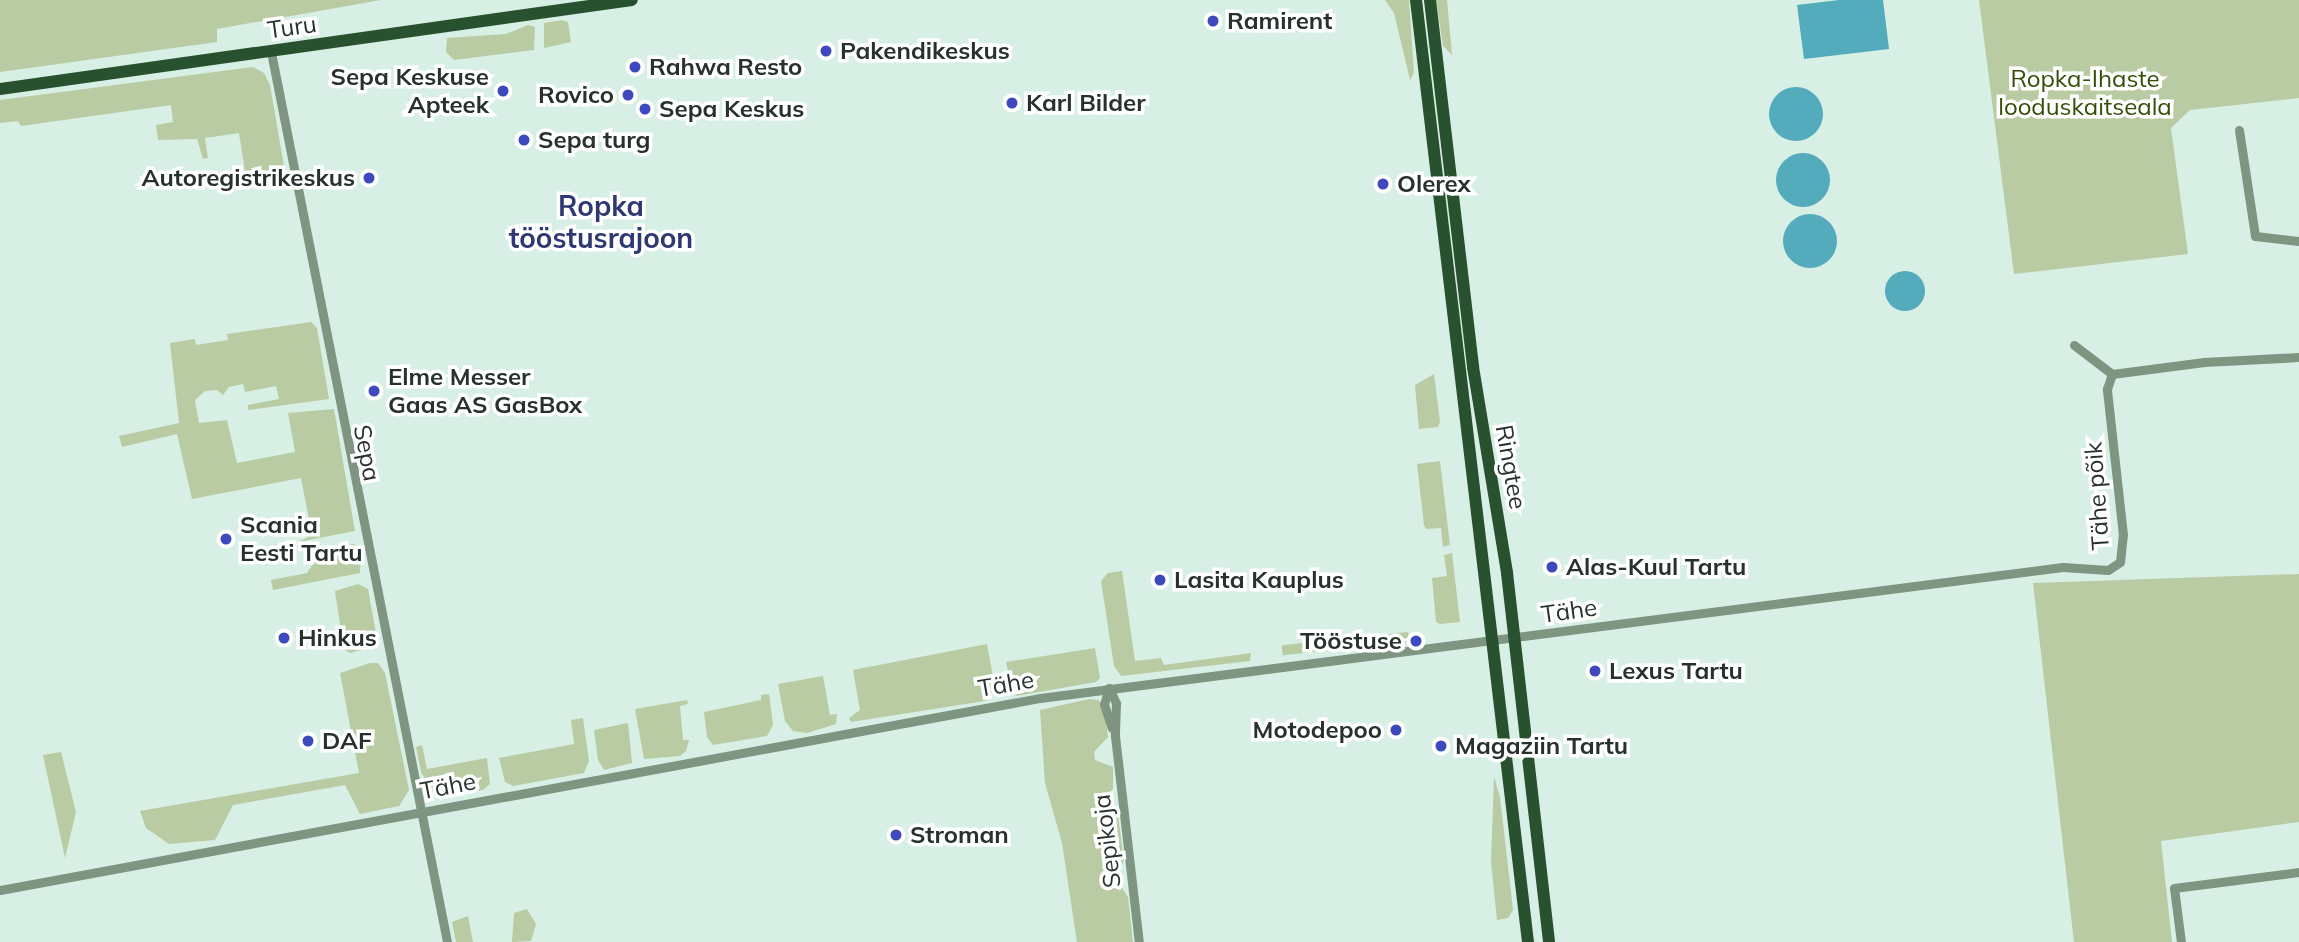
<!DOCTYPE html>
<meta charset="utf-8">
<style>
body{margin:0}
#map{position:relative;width:2299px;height:942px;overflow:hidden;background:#d7efe5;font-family:Mulish,sans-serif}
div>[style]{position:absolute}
.green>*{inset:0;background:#b9cba2;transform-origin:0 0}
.water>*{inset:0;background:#54abbb}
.round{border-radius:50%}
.minor>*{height:9px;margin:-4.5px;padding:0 4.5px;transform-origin:4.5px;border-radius:4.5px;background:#7f9581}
.major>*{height:12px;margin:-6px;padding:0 6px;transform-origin:6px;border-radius:6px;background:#28512f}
.dots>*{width:19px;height:19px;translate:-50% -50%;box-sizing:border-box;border:4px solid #fff;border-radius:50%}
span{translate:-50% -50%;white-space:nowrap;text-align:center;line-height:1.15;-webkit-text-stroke:7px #fff;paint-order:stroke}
.poi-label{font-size:24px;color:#27312d;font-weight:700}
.left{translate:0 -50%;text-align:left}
.right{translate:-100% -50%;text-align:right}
.street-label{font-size:24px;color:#27312d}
.park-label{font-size:24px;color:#364c08}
.quarter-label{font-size:28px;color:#2e3872;font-weight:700}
</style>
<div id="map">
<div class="green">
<i style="clip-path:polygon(0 0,381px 0,217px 29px,217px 42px,0 72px)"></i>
<i style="clip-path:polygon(1385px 0,1409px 0,1414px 73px,1410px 80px,1394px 13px)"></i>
<i style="clip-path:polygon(1436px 0,1447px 0,1452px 55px,1443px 46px)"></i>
<i style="clip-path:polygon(1979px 0,2299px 0,2299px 98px,2190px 110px,2171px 128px,2188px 254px,2014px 274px)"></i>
<i style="clip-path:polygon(562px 20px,568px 22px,571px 42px,544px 48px,544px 23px)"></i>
<i style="clip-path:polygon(528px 25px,535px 27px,534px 50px,454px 60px,446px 52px,447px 38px,506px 34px)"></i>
<i style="clip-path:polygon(253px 67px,264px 73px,270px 85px,284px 166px,278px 176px,246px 178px,239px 133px,205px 138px,208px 158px,203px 159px,197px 139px,158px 140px,156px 125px,173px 122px,171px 105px,21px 126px,18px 121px,0 123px,0 100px)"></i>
<i style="clip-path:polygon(311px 322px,317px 328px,329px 399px,248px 410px,248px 405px,279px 399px,276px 386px,245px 392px,243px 384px,229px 387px,223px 395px,217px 390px,205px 391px,195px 400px,199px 423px,227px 420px,237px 463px,295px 452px,288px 413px,334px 409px,355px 531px,298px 542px,312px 535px,301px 478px,192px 499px,177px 434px,122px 447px,119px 436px,179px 423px,170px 343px,195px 339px,196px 345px,228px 340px,227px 334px)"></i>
<i style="clip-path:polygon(1434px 374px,1440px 422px,1438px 427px,1419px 429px,1415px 385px)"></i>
<i style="clip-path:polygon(1440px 461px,1450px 545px,1443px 547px,1441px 528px,1426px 529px,1424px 525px,1417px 464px)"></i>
<i style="clip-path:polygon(354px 544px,361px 548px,360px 573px,273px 590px,271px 580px,307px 573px,316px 559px,315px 551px)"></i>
<i style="clip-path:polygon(1452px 553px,1460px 622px,1440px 624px,1436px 622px,1432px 578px,1447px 576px,1444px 555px)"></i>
<i style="clip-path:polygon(1122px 571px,1135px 661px,1161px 658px,1164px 665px,1251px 653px,1250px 661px,1121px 676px,1114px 666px,1101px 581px,1108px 573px)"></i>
<i style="clip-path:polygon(2299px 574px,2299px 822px,2161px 841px,2172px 942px,2074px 942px,2033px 583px)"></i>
<i style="clip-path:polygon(358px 584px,368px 589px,378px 645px,350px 653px,344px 649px,335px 591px)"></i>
<i style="left:1408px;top:632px;width:10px;height:127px;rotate:84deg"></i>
<i style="clip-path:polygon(987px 644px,995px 688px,985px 701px,851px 722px,849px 718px,860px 710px,853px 670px)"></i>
<i style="clip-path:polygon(1095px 648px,1100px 678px,1096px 682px,1016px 696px,1004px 687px,1001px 673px,1008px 671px,1006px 662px)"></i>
<i style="clip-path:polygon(370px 663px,378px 663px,385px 673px,409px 790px,399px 806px,360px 814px,345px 785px,233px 805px,215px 840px,169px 844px,146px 828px,140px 811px,359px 773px,340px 673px)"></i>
<i style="clip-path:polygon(823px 676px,830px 715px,837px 714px,836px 724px,807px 733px,793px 731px,785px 721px,778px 684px)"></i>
<i style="clip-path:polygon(769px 694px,773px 725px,767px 736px,713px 745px,707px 737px,704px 712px,761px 700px,761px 695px)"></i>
<i style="clip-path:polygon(1089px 699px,1099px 700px,1106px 722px,1108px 737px,1094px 752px,1095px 760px,1113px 767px,1113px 789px,1102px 800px,1103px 808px,1118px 816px,1124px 860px,1119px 873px,1111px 877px,1111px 886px,1122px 888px,1128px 897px,1133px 942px,1077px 942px,1062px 843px,1045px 783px,1040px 710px)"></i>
<i style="clip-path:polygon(687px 700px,688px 704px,680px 706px,683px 740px,689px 740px,686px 751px,680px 756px,644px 759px,635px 709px)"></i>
<i style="clip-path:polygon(583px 718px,589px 761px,584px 773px,513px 786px,505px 782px,499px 758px,574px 744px,571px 720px)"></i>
<i style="clip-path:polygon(628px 723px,632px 763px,604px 770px,598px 760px,594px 730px)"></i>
<i style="clip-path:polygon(422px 745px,427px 769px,487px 758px,490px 784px,483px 790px,434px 794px,421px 772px,416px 747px)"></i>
<i style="clip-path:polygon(61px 752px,76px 812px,65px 858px,43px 755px)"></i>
<i style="clip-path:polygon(1494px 777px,1500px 797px,1513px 910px,1508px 918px,1497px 920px,1491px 862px)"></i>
<i style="clip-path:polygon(527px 909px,536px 924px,531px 941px,512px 942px,514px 913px)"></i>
<i style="clip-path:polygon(468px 916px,473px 942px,456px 942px,452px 922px)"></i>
</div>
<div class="water">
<i style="clip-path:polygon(1839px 0,1883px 0,1889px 49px,1804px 59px,1797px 5px)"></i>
<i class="round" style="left:1769px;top:87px;width:54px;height:54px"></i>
<i class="round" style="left:1776px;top:153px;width:54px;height:54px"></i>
<i class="round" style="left:1783px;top:214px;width:54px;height:54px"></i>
<i class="round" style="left:1885px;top:271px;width:40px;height:40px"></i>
</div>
<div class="minor">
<i style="left:271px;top:52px;width:907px;rotate:78.81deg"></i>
<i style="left:2239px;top:130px;width:107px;rotate:81.4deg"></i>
<i style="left:2255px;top:236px;width:44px;rotate:6.5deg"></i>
<i style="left:2074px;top:345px;width:48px;rotate:37.3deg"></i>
<i style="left:1109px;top:688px;width:17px;rotate:65deg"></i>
<i style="left:1116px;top:703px;width:33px;rotate:92deg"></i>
<i style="left:1115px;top:736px;width:207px;rotate:83.4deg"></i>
<i style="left:1109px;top:688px;width:17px;rotate:107deg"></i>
<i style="left:1104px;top:704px;width:25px;rotate:72deg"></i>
<i style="left:0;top:890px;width:1058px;rotate:-10.46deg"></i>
<i style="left:1040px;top:698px;width:1031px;rotate:-7.3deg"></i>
<i style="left:2063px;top:567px;width:45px;rotate:3.8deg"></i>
<i style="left:2108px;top:570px;width:14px;rotate:-34deg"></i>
<i style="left:2120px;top:562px;width:27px;rotate:-84deg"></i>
<i style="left:2123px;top:535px;width:147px;rotate:-96.3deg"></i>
<i style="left:2107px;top:389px;width:16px;rotate:-72deg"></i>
<i style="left:2112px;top:374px;width:93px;rotate:-7.4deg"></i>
<i style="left:2204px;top:362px;width:95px;rotate:-3deg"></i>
<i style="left:2181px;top:942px;width:54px;rotate:-97.4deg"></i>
<i style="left:2174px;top:888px;width:126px;rotate:-7.3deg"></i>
</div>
<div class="major">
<i style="left:1416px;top:0;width:949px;rotate:83.22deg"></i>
<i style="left:1430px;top:0;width:370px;rotate:83.3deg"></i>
<i style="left:1473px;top:367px;width:209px;rotate:80.6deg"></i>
<i style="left:1507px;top:573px;width:371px;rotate:83.5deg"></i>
<i style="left:0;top:89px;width:638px;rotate:-8.02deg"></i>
</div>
<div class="dots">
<i style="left:1213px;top:21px;background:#3e49bd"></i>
<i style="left:826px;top:51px;background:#3e49bd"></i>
<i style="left:635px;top:67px;background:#3e49bd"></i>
<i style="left:503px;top:91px;background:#3e49bd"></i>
<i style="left:628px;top:95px;background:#3e49bd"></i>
<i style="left:1012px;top:103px;background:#3e49bd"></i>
<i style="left:645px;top:109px;background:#3e49bd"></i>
<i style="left:524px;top:140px;background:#3e49bd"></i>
<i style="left:369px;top:178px;background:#3e49bd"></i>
<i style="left:1383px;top:184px;background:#3e49bd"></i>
<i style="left:374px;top:391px;background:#3e49bd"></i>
<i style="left:226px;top:539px;background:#3e49bd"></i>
<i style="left:1552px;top:567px;background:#3e49bd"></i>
<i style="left:1160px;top:580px;background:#3e49bd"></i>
<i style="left:284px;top:638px;background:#3e49bd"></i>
<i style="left:1416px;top:641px;background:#3e49bd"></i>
<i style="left:1595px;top:671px;background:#3e49bd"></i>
<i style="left:1396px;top:730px;background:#3e49bd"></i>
<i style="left:308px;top:741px;background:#3e49bd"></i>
<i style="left:1441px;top:746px;background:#3e49bd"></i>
<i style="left:896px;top:835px;background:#3e49bd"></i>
</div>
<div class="poi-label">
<span class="left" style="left:1227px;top:21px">Ramirent</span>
<span class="left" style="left:840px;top:51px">Pakendikeskus</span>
<span class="left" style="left:649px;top:67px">Rahwa Resto</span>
<span class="right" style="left:489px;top:91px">Sepa Keskuse<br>Apteek</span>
<span class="right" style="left:614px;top:95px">Rovico</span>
<span class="left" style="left:1026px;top:103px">Karl Bilder</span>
<span class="left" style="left:659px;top:109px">Sepa Keskus</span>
<span class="left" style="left:538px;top:140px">Sepa turg</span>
<span class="right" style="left:355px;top:178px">Autoregistrikeskus</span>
<span class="left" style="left:1397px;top:184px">Olerex</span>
<span class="left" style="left:388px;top:391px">Elme Messer<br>Gaas AS GasBox</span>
<span class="left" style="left:240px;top:539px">Scania<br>Eesti Tartu</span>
<span class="left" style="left:1566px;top:567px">Alas-Kuul Tartu</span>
<span class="left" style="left:1174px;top:580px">Lasita Kauplus</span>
<span class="left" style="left:298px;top:638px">Hinkus</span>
<span class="right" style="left:1402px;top:641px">Tööstuse</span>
<span class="left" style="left:1609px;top:671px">Lexus Tartu</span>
<span class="right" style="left:1382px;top:730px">Motodepoo</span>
<span class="left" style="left:322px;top:741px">DAF</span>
<span class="left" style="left:1455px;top:746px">Magaziin Tartu</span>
<span class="left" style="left:910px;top:835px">Stroman</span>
</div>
<div class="street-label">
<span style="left:292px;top:27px;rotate:-8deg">Turu</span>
<span style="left:367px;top:453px;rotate:79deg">Sepa</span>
<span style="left:1511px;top:467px;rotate:80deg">Ringtee</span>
<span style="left:2097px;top:496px;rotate:-94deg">Tähe põik</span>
<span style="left:1569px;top:611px;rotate:-8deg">Tähe</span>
<span style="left:1006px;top:684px;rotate:-10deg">Tähe</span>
<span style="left:448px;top:786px;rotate:-11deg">Tähe</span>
<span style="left:1107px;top:841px;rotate:-97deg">Sepikoja</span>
</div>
<div class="park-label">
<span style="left:2085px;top:93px">Ropka-Ihaste<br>looduskaitseala</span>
</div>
<div class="quarter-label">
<span style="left:601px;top:222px">Ropka<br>tööstusrajoon</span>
</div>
</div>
